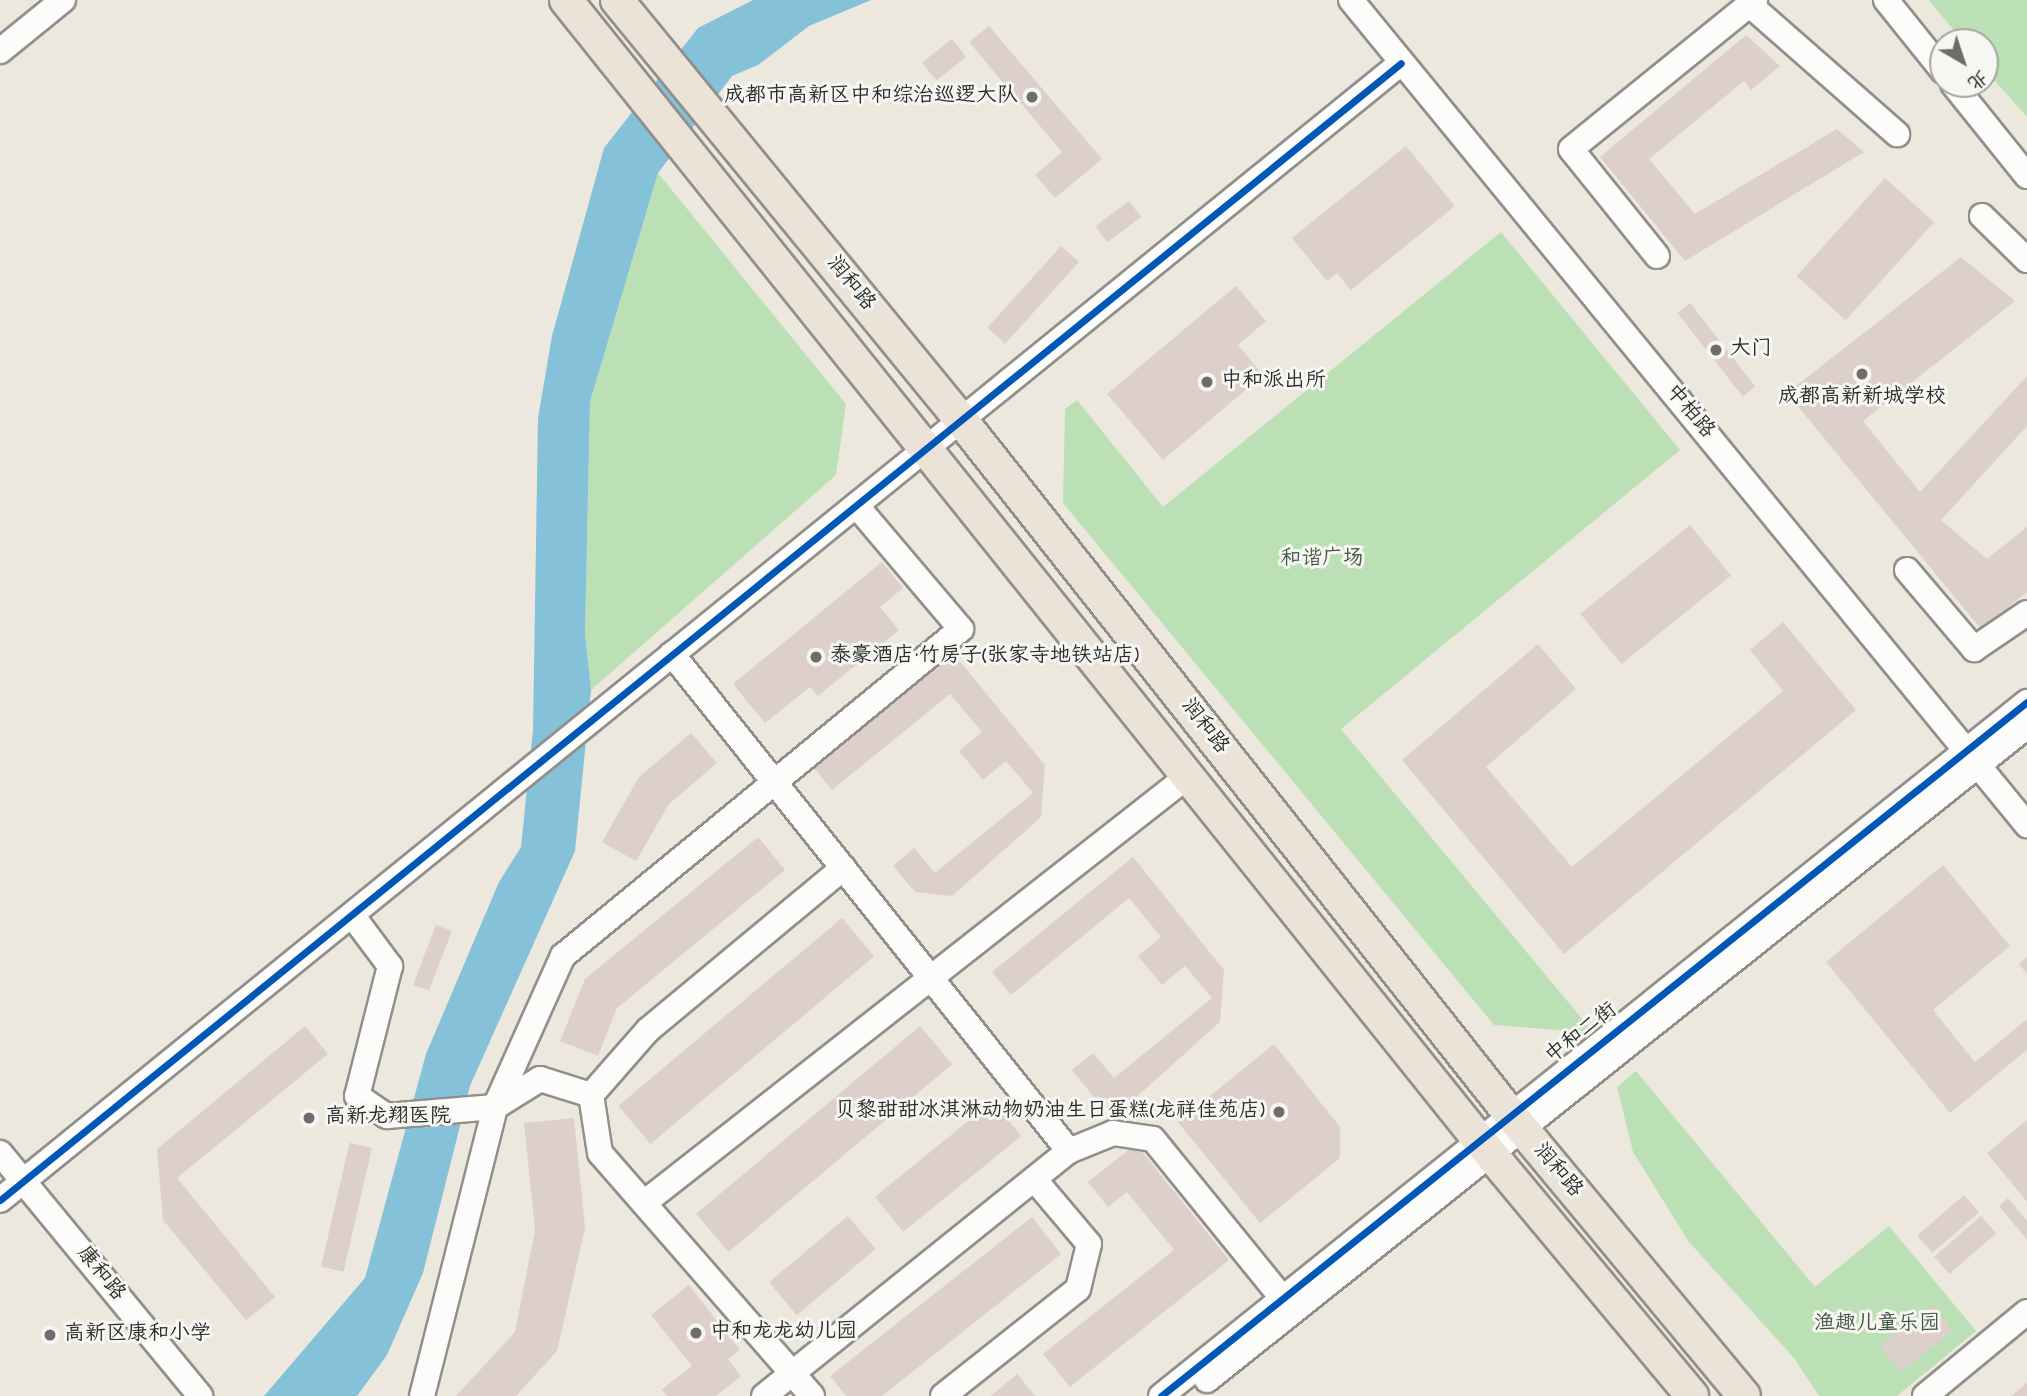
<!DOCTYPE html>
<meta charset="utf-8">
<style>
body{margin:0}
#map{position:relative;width:2027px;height:1396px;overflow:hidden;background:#ece8de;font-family:Dekko,"LXGW WenKai TC",sans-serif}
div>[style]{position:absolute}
.green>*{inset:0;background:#bce0b5}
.water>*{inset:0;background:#85c1d8}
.building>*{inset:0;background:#ddd0ca;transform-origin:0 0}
.roads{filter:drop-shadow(2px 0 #928f8a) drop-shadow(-2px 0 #928f8a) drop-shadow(0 2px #928f8a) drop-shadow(0 -2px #928f8a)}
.minor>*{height:24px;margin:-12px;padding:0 12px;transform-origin:12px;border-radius:12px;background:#fcfcfa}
.major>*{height:32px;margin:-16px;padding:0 16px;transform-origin:16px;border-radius:16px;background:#ebe3d8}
.cycleway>*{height:7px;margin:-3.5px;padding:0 3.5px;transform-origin:3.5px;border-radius:3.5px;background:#0057b8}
.dots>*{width:19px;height:19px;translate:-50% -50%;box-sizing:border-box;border:4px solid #f6f6f2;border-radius:50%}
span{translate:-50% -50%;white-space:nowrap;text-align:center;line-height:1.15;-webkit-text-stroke:6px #f6f6f2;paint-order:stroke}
.poi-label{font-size:21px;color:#2b2b2b}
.right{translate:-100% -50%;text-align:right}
.left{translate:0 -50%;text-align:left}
.street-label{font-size:21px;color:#2b2b2b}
.park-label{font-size:21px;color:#465745}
.north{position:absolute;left:1929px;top:28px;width:70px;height:70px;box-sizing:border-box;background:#f6f6f2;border:2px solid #a5a5a2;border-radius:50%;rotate:141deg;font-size:19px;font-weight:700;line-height:28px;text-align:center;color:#2b2b2b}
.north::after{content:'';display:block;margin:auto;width:24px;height:32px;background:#6f6d6a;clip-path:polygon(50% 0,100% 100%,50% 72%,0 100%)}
</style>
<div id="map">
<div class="green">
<i style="clip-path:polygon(1929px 0,2027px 0,2027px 117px,1985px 70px,1985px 42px,1963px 42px)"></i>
<i style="clip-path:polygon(658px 173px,846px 404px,836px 475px,591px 690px,585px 634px,590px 402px)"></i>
<i style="clip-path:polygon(1501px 232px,1680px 450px,1341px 729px,1589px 1027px,1583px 1032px,1494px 1025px,1063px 503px,1065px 409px,1077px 400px,1163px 507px)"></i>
<i style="clip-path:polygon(1636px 1071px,1815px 1287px,1889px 1226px,1976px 1331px,1897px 1396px,1819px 1396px,1794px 1358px,1689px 1242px,1633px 1152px,1617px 1087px)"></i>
</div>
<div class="water">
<i style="clip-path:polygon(753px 0,871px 0,809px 26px,758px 65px,732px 76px,658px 173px,590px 402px,585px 634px,591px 690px,575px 851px,470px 1086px,423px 1273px,387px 1355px,357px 1396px,264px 1396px,365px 1278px,426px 1054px,499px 882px,521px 847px,533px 730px,538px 418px,552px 336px,604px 148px,698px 28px)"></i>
</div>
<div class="building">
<i style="clip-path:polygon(989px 26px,1102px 159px,1055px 198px,1035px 175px,1062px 152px,969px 42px)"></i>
<i style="clip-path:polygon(1746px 35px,1780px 66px,1751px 90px,1744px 81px,1649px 159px,1695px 214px,1837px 129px,1864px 152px,1685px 261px,1600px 157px)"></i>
<i style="left:952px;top:39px;width:23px;height:38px;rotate:52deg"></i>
<i style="clip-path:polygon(1406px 146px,1455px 206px,1351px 290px,1337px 273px,1327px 281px,1292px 238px)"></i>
<i style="left:1885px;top:178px;width:66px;height:132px;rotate:42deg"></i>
<i style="left:1129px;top:201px;width:20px;height:42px;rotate:53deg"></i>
<i style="left:1061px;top:246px;width:24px;height:110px;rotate:42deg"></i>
<i style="clip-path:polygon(1961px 257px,2015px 301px,1863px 421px,1920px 492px,2027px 376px,2027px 426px,1941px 520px,1987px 559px,2027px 527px,2027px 592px,1981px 629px,1787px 393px)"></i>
<i style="clip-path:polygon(1236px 286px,1266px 321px,1238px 345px,1263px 375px,1163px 460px,1107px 394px)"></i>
<i style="left:1690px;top:303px;width:106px;height:16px;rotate:52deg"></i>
<i style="left:1690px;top:525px;width:65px;height:141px;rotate:51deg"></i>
<i style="clip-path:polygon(882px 562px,903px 588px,880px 607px,899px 630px,818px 696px,810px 687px,765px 723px,733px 684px)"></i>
<i style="clip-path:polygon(1783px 622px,1856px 710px,1564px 954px,1402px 760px,1538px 644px,1576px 689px,1486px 767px,1572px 867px,1783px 691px,1750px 650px)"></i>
<i style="clip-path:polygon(953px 653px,1045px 765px,1041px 817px,952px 896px,915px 892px,893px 866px,914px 848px,935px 873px,1033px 793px,1006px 761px,983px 780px,959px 751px,982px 732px,950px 694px,832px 790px,813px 767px)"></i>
<i style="clip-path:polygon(691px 733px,717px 763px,669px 804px,636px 861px,602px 842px,639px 777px)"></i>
<i style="clip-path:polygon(758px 837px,785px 870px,617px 1008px,598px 1056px,560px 1041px,585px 979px)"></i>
<i style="clip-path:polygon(1133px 857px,1224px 970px,1220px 1022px,1132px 1101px,1094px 1097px,1072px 1070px,1093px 1053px,1114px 1078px,1212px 998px,1185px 966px,1162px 985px,1138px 956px,1161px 937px,1129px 898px,1011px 995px,992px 972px)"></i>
<i style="clip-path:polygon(1943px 865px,2010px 946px,1933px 1010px,1975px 1062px,2027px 1019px,2027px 1050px,1950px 1113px,1826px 962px)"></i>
<i style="left:842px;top:918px;width:50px;height:292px;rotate:50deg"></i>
<i style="left:436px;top:925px;width:17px;height:64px;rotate:21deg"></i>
<i style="clip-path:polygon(2027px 957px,2027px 974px,2019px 964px)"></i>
<i style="clip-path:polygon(305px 1026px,328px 1054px,177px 1178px,275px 1297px,246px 1320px,163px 1220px,157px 1149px)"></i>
<i style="left:920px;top:1026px;width:50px;height:292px;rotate:50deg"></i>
<i style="clip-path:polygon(1274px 1044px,1340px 1127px,1340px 1158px,1260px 1223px,1178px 1122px)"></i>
<i style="left:993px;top:1101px;width:45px;height:152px;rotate:51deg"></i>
<i style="clip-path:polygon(574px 1118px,585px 1228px,557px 1351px,516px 1396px,456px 1396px,515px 1332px,535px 1230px,524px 1123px)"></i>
<i style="clip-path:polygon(2027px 1120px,2027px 1202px,1987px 1153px)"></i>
<i style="clip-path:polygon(1136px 1144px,1229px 1260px,1070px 1387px,1043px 1354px,1174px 1250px,1127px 1192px,1108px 1207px,1088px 1182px)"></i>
<i style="left:372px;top:1148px;width:127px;height:23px;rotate:103deg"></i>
<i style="left:1964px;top:1195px;width:23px;height:62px;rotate:49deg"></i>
<i style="clip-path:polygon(2008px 1198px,2027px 1221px,2027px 1240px,1999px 1206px)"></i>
<i style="left:848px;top:1216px;width:43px;height:103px;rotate:50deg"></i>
<i style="left:1981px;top:1216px;width:23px;height:62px;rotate:49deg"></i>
<i style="clip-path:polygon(1032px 1217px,1061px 1254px,882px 1396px,846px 1396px,830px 1376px)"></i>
<i style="clip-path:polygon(689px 1285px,740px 1350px,728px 1359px,741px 1376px,716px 1396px,667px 1396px,662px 1389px,692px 1366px,651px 1315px)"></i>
<i style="left:1932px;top:1305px;width:33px;height:66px;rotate:52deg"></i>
<i style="clip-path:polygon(1017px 1374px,1035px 1396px,991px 1396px)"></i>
<i style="clip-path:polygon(2027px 1383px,2027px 1396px,2011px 1396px)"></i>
</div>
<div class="roads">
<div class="minor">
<i style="left:1351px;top:0;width:1067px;rotate:50.67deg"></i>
<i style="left:1886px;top:0;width:91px;rotate:51.2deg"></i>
<i style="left:1750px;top:5px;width:196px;rotate:41.3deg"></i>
<i style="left:0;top:51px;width:81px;rotate:-39deg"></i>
<i style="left:1953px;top:84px;width:118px;rotate:51.2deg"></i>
<i style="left:1982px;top:216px;width:63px;rotate:44.4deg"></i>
<i style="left:1657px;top:256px;width:137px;rotate:-128.8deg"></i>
<i style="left:1571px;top:149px;width:237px;rotate:-39deg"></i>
<i style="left:1907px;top:570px;width:104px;rotate:49.7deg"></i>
<i style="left:1974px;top:649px;width:64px;rotate:-34.2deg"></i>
<i style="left:672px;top:654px;width:636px;rotate:51.38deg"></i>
<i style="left:352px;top:915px;width:64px;rotate:53.3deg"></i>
<i style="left:390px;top:966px;width:134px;rotate:104.2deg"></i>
<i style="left:357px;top:1096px;width:36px;rotate:34deg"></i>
<i style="left:387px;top:1116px;width:108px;rotate:-4.8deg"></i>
<i style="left:495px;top:1107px;width:53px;rotate:-31.9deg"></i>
<i style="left:540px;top:1079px;width:53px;rotate:17.4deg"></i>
<i style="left:0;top:1153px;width:315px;rotate:50.5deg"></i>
<i style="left:0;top:1200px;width:1804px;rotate:-39.06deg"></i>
<i style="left:644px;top:1203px;width:692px;rotate:-38.13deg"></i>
<i style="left:1207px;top:1380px;width:1049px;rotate:-38.57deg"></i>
<i style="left:422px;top:1396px;width:298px;rotate:-75.8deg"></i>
<i style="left:495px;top:1107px;width:166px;rotate:-65.8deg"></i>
<i style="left:563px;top:956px;width:515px;rotate:-39.41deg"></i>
<i style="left:961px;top:629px;width:162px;rotate:-130.3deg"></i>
<i style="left:764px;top:1396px;width:391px;rotate:-38.8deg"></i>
<i style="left:1069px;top:1151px;width:48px;rotate:-22.2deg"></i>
<i style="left:1113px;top:1133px;width:40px;rotate:8.5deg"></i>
<i style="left:1153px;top:1139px;width:205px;rotate:50.9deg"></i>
<i style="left:812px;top:1396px;width:322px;rotate:-131.1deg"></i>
<i style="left:600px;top:1153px;width:59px;rotate:-98.8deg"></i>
<i style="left:591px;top:1095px;width:86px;rotate:-48.8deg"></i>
<i style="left:648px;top:1030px;width:254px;rotate:-39.7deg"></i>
<i style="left:943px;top:1396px;width:172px;rotate:-38.4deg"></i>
<i style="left:1078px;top:1289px;width:46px;rotate:-76.3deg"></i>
<i style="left:1089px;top:1244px;width:85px;rotate:-130.2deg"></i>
<i style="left:1161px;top:1396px;width:1110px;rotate:-38.71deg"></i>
<i style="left:1925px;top:1396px;width:132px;rotate:-39.5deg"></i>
</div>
<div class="major">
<i style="left:566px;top:0;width:1461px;rotate:51.31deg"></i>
<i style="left:1479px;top:1140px;width:333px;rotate:50.2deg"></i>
<i style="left:617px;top:0;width:543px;rotate:50.68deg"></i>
<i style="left:961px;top:420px;width:885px;rotate:51.65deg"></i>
<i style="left:1510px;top:1114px;width:366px;rotate:50.3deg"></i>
</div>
</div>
<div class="cycleway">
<i style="left:0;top:1200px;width:1804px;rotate:-39.06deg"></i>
<i style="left:1161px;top:1396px;width:1110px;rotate:-38.71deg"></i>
</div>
<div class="dots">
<i style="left:1032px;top:97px;background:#6f6d6a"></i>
<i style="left:1716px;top:350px;background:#6f6d6a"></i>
<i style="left:1862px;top:374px;background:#6f6d6a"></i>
<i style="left:1207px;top:382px;background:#6f6d6a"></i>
<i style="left:816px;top:657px;background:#6f6d6a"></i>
<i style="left:1279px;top:1112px;background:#6f6d6a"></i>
<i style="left:309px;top:1118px;background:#6f6d6a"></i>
<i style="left:696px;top:1333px;background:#6f6d6a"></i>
<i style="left:50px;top:1335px;background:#6f6d6a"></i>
</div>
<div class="poi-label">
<span class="right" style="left:1018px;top:97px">成都市高新区中和综治巡逻大队</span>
<span class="left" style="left:1730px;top:350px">大门</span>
<span class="left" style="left:1221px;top:382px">中和派出所</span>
<span style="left:1862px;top:398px">成都高新新城学校</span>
<span class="left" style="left:830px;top:657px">泰豪酒店·竹房子(张家寺地铁站店)</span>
<span class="right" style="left:1265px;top:1112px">贝黎甜甜冰淇淋动物奶油生日蛋糕(龙祥佳苑店)</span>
<span class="left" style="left:325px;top:1118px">高新龙翔医院</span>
<span class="left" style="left:710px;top:1333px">中和龙龙幼儿园</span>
<span class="left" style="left:64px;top:1335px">高新区康和小学</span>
</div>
<div class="street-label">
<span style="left:850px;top:284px;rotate:51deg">润和路</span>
<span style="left:1689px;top:412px;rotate:50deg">中柏路</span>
<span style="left:1204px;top:727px;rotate:52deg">润和路</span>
<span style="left:1582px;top:1034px;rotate:-38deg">中和二街</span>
<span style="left:1557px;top:1171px;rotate:50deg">润和路</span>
<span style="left:100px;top:1274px;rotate:51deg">康和路</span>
</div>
<div class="park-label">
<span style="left:1322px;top:560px">和谐广场</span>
<span style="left:1877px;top:1325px">渔趣儿童乐园</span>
</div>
<div class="north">北</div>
</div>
